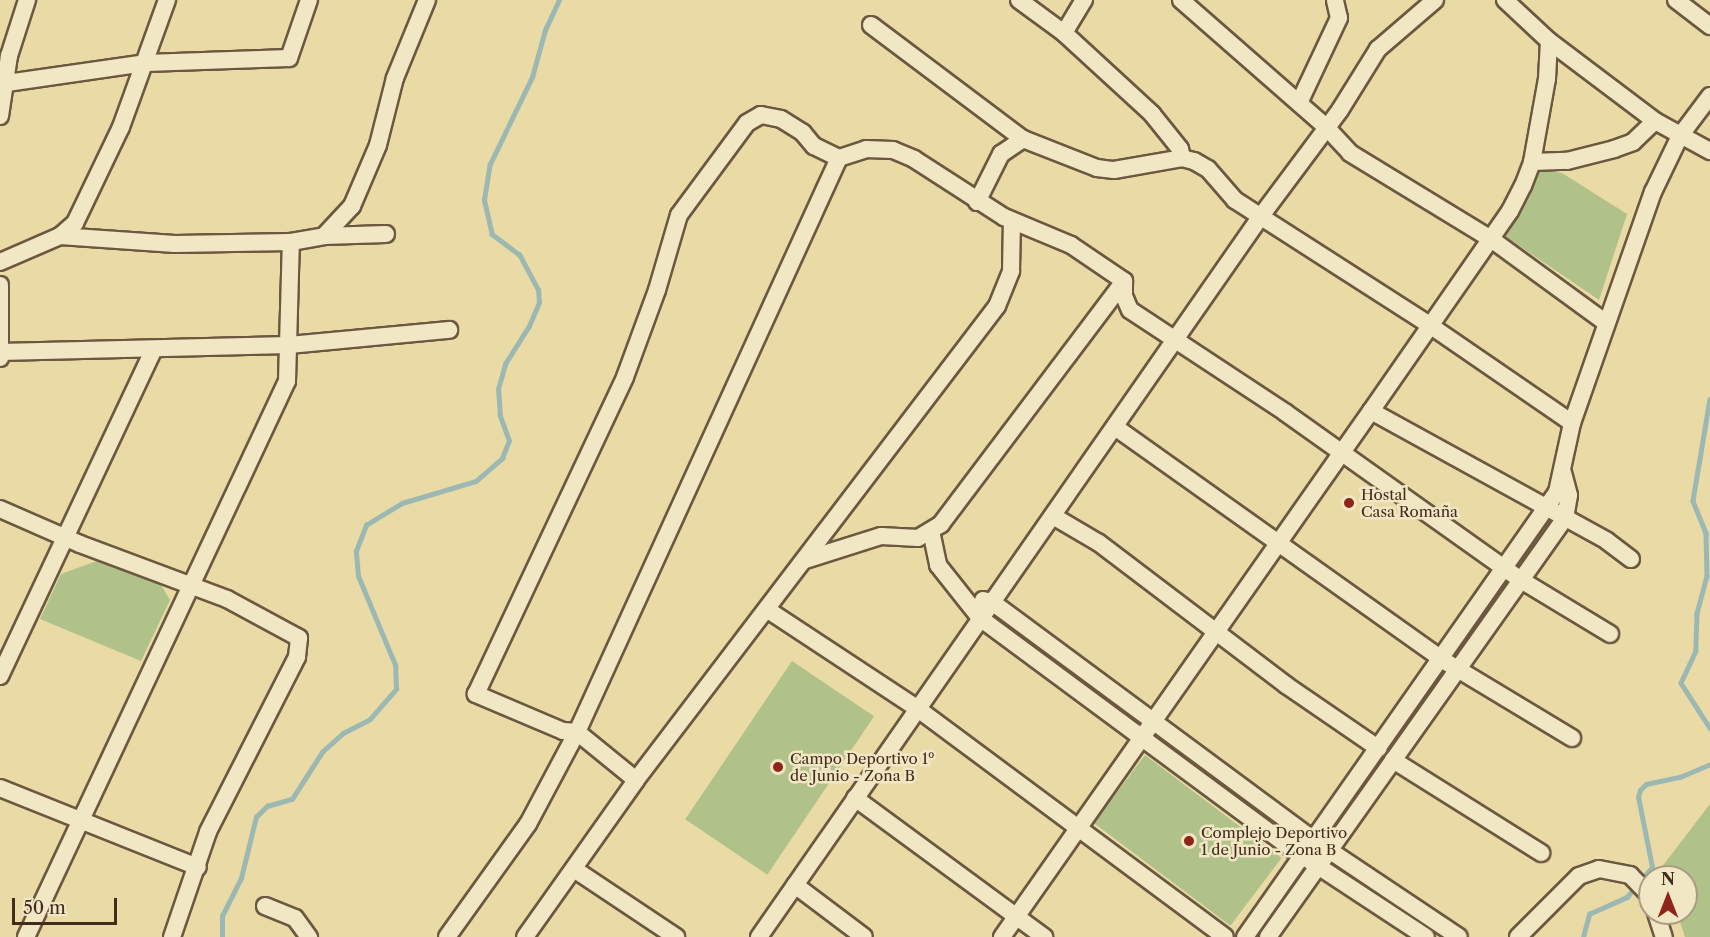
<!DOCTYPE html>
<meta charset="utf-8">
<style>
body{margin:0}
#map{position:relative;width:1710px;height:937px;overflow:hidden;background:#e9daa6;font-family:"Libre Caslon Text",serif}
div>[style]{position:absolute}
.green>*{inset:0;background:#b1c18a;transform-origin:0 0}
.stream>*{height:4.5px;margin:-2.25px;padding:0 2.25px;transform-origin:2.25px;border-radius:2.25px;background:#9cb8b3}
.roads{filter:drop-shadow(2px 0 #6c5840) drop-shadow(-2px 0 #6c5840) drop-shadow(0 2px #6c5840) drop-shadow(0 -2px #6c5840)}
.street>*{height:16px;margin:-8px;padding:0 8px;transform-origin:8px;border-radius:8px;background:#f1e7c5}
.dots>*{width:16px;height:16px;translate:-50% -50%;box-sizing:border-box;border:3px solid #f1e7c5;border-radius:50%}
span{translate:-50% -50%;white-space:nowrap;text-align:center;line-height:1.15;-webkit-text-stroke:5px #f1e7c5;paint-order:stroke}
.poi-label{font-size:15px;color:#432c1e}
.left{translate:0 -50%;text-align:left}
.north{position:absolute;left:1638px;top:865px;width:60px;height:60px;box-sizing:border-box;background:#f1e7c5;border:2px solid #ab9c82;border-radius:50%;rotate:0deg;font-size:16px;font-weight:700;line-height:24px;text-align:center;color:#432c1e}
.north::after{content:'';display:block;margin:auto;width:21px;height:27px;background:#8f2418;clip-path:polygon(50% 0,100% 100%,50% 72%,0 100%)}
.scale{position:absolute;left:12px;top:898px;width:105px;height:27px;box-sizing:border-box;border:3px solid #432c1e;border-top:0;padding-left:8px;font-size:18px;line-height:21px;white-space:nowrap;color:#432c1e;-webkit-text-stroke:4px #f1e7c5;paint-order:stroke}
</style>
<div id="map">
<div class="green">
<i style="clip-path:polygon(1539px 170px,1562px 173px,1627px 214px,1599px 300px,1505px 236px)"></i>
<i style="clip-path:polygon(97px 561px,161px 585px,170px 600px,141px 661px,40px 619px,61px 574px)"></i>
<i style="left:1005px;top:620px;width:163px;height:7px;rotate:36deg"></i>
<i style="left:792px;top:661px;width:99px;height:191px;rotate:34deg"></i>
<i style="left:1166px;top:737px;width:163px;height:8px;rotate:37deg"></i>
<i style="left:1145px;top:755px;width:171px;height:85px;rotate:37deg"></i>
<i style="clip-path:polygon(1710px 804px,1710px 937px,1685px 937px,1677px 913px,1686px 913px,1686px 877px,1661px 877px,1658px 872px)"></i>
</div>
<div class="stream">
<i style="left:1710px;top:399px;width:103px;rotate:99.5deg"></i>
<i style="left:1693px;top:501px;width:35px;rotate:68deg"></i>
<i style="left:1706px;top:533px;width:43px;rotate:88.7deg"></i>
<i style="left:1707px;top:576px;width:39px;rotate:105deg"></i>
<i style="left:1697px;top:614px;width:37px;rotate:92deg"></i>
<i style="left:1696px;top:651px;width:35px;rotate:115deg"></i>
<i style="left:1681px;top:683px;width:54px;rotate:57.2deg"></i>
<i style="left:222px;top:937px;width:21px;rotate:-90deg"></i>
<i style="left:222px;top:916px;width:42px;rotate:-63.4deg"></i>
<i style="left:241px;top:878px;width:63px;rotate:-76.2deg"></i>
<i style="left:256px;top:817px;width:16px;rotate:-45deg"></i>
<i style="left:267px;top:806px;width:26px;rotate:-16deg"></i>
<i style="left:292px;top:799px;width:56px;rotate:-57.4deg"></i>
<i style="left:322px;top:752px;width:28px;rotate:-42deg"></i>
<i style="left:343px;top:733px;width:30px;rotate:-27deg"></i>
<i style="left:370px;top:719px;width:40px;rotate:-49deg"></i>
<i style="left:396px;top:689px;width:24px;rotate:-92deg"></i>
<i style="left:395px;top:665px;width:96px;rotate:-112.6deg"></i>
<i style="left:358px;top:576px;width:25px;rotate:-95deg"></i>
<i style="left:356px;top:551px;width:28px;rotate:-69deg"></i>
<i style="left:366px;top:525px;width:42px;rotate:-31.4deg"></i>
<i style="left:402px;top:503px;width:77px;rotate:-16.6deg"></i>
<i style="left:476px;top:481px;width:35px;rotate:-41deg"></i>
<i style="left:502px;top:458px;width:18px;rotate:-68deg"></i>
<i style="left:509px;top:441px;width:27px;rotate:-110deg"></i>
<i style="left:500px;top:416px;width:27px;rotate:-94deg"></i>
<i style="left:498px;top:389px;width:26px;rotate:-74deg"></i>
<i style="left:505px;top:364px;width:45px;rotate:-57.7deg"></i>
<i style="left:529px;top:326px;width:25px;rotate:-67deg"></i>
<i style="left:539px;top:303px;width:13px;rotate:-94deg"></i>
<i style="left:538px;top:290px;width:40px;rotate:-118deg"></i>
<i style="left:519px;top:255px;width:34px;rotate:-143deg"></i>
<i style="left:492px;top:235px;width:36px;rotate:-103deg"></i>
<i style="left:484px;top:200px;width:36px;rotate:-81deg"></i>
<i style="left:490px;top:164px;width:97px;rotate:-64.2deg"></i>
<i style="left:532px;top:77px;width:49px;rotate:-74.5deg"></i>
<i style="left:545px;top:30px;width:33px;rotate:-65deg"></i>
<i style="left:1583px;top:937px;width:24px;rotate:-75deg"></i>
<i style="left:1589px;top:914px;width:42px;rotate:-24.1deg"></i>
<i style="left:1627px;top:897px;width:39px;rotate:-50deg"></i>
<i style="left:1652px;top:867px;width:71px;rotate:-101.3deg"></i>
<i style="left:1638px;top:797px;width:7px;rotate:-74deg"></i>
<i style="left:1640px;top:790px;width:8px;rotate:-45deg"></i>
<i style="left:1646px;top:784px;width:35px;rotate:-12deg"></i>
<i style="left:1680px;top:777px;width:33px;rotate:-23deg"></i>
</div>
<div class="roads">
<div class="street">
<i style="left:1019px;top:0;width:56px;rotate:36.3deg"></i>
<i style="left:1064px;top:33px;width:120px;rotate:42.6deg"></i>
<i style="left:1152px;top:114px;width:45px;rotate:51.3deg"></i>
<i style="left:1180px;top:149px;width:9px;rotate:77deg"></i>
<i style="left:1181px;top:0;width:194px;rotate:41.2deg"></i>
<i style="left:1327px;top:128px;width:34px;rotate:47deg"></i>
<i style="left:1350px;top:153px;width:165px;rotate:31.4deg"></i>
<i style="left:1491px;top:239px;width:141px;rotate:36.1deg"></i>
<i style="left:1505px;top:0;width:60px;rotate:43deg"></i>
<i style="left:1549px;top:41px;width:133px;rotate:37deg"></i>
<i style="left:1655px;top:121px;width:63px;rotate:28.6deg"></i>
<i style="left:1676px;top:0;width:43px;rotate:37.4deg"></i>
<i style="left:871px;top:25px;width:190px;rotate:36.9deg"></i>
<i style="left:1064px;top:33px;width:39px;rotate:-59deg"></i>
<i style="left:0;top:84px;width:148px;rotate:-8.2deg"></i>
<i style="left:146px;top:63px;width:143px;rotate:-2deg"></i>
<i style="left:289px;top:58px;width:61px;rotate:-71deg"></i>
<i style="left:1299px;top:103px;width:94px;rotate:-64.8deg"></i>
<i style="left:1339px;top:18px;width:18px;rotate:-103deg"></i>
<i style="left:0;top:116px;width:61px;rotate:-81.5deg"></i>
<i style="left:9px;top:56px;width:59px;rotate:-72.2deg"></i>
<i style="left:1532px;top:162px;width:35px;rotate:-2deg"></i>
<i style="left:1567px;top:161px;width:49px;rotate:-14.3deg"></i>
<i style="left:1614px;top:149px;width:20px;rotate:-20deg"></i>
<i style="left:1633px;top:142px;width:30px;rotate:-44deg"></i>
<i style="left:977px;top:202px;width:54px;rotate:-63.4deg"></i>
<i style="left:1001px;top:154px;width:27px;rotate:-34deg"></i>
<i style="left:1023px;top:139px;width:79px;rotate:21.4deg"></i>
<i style="left:1097px;top:168px;width:17px;rotate:7deg"></i>
<i style="left:1114px;top:170px;width:69px;rotate:-10deg"></i>
<i style="left:1182px;top:158px;width:12px;rotate:14deg"></i>
<i style="left:1194px;top:161px;width:16px;rotate:30deg"></i>
<i style="left:1208px;top:169px;width:41px;rotate:48.9deg"></i>
<i style="left:1235px;top:200px;width:233px;rotate:32.7deg"></i>
<i style="left:1431px;top:326px;width:171px;rotate:34.5deg"></i>
<i style="left:60px;top:236px;width:20px;rotate:-41deg"></i>
<i style="left:75px;top:223px;width:106px;rotate:-64.4deg"></i>
<i style="left:121px;top:127px;width:135px;rotate:-70.1deg"></i>
<i style="left:324px;top:236px;width:41px;rotate:-47deg"></i>
<i style="left:352px;top:206px;width:66px;rotate:-66.9deg"></i>
<i style="left:378px;top:145px;width:69px;rotate:-75.8deg"></i>
<i style="left:395px;top:78px;width:84px;rotate:-67.7deg"></i>
<i style="left:0;top:262px;width:65px;rotate:-23.4deg"></i>
<i style="left:60px;top:236px;width:115px;rotate:4deg"></i>
<i style="left:175px;top:244px;width:116px;rotate:-1deg"></i>
<i style="left:291px;top:242px;width:34px;rotate:-10deg"></i>
<i style="left:324px;top:236px;width:62px;rotate:-1.8deg"></i>
<i style="left:1124px;top:281px;width:15px;rotate:90deg"></i>
<i style="left:1124px;top:296px;width:15px;rotate:67deg"></i>
<i style="left:1130px;top:310px;width:187px;rotate:33.4deg"></i>
<i style="left:1286px;top:413px;width:288px;rotate:35.4deg"></i>
<i style="left:1521px;top:580px;width:104px;rotate:31.2deg"></i>
<i style="left:0;top:285px;width:73px;rotate:90deg"></i>
<i style="left:0;top:352px;width:289px;rotate:-1.4deg"></i>
<i style="left:289px;top:345px;width:161px;rotate:-5.4deg"></i>
<i style="left:1371px;top:411px;width:244px;rotate:-55.2deg"></i>
<i style="left:1510px;top:211px;width:28px;rotate:-63deg"></i>
<i style="left:1523px;top:186px;width:26px;rotate:-69deg"></i>
<i style="left:1532px;top:162px;width:84px;rotate:-79.8deg"></i>
<i style="left:1547px;top:79px;width:38px;rotate:-87deg"></i>
<i style="left:1115px;top:427px;width:400px;rotate:35.4deg"></i>
<i style="left:1441px;top:659px;width:153px;rotate:31.1deg"></i>
<i style="left:0;top:509px;width:87px;rotate:23.6deg"></i>
<i style="left:80px;top:544px;width:157px;rotate:20.5deg"></i>
<i style="left:227px;top:599px;width:82px;rotate:28.4deg"></i>
<i style="left:299px;top:638px;width:19px;rotate:96deg"></i>
<i style="left:297px;top:657px;width:196px;rotate:117deg"></i>
<i style="left:208px;top:832px;width:111px;rotate:108.9deg"></i>
<i style="left:1053px;top:516px;width:53px;rotate:30.4deg"></i>
<i style="left:1099px;top:543px;width:235px;rotate:37.2deg"></i>
<i style="left:1286px;top:685px;width:112px;rotate:34.4deg"></i>
<i style="left:931px;top:531px;width:35px;rotate:78deg"></i>
<i style="left:938px;top:565px;width:68px;rotate:51.6deg"></i>
<i style="left:980px;top:618px;width:388px;rotate:36.5deg"></i>
<i style="left:1292px;top:849px;width:160px;rotate:33.3deg"></i>
<i style="left:805px;top:560px;width:80px;rotate:-17.5deg"></i>
<i style="left:881px;top:536px;width:37px;rotate:3deg"></i>
<i style="left:918px;top:538px;width:27px;rotate:-31deg"></i>
<i style="left:941px;top:524px;width:304px;rotate:-53deg"></i>
<i style="left:983px;top:600px;width:9px;rotate:13deg"></i>
<i style="left:992px;top:602px;width:400px;rotate:36.5deg"></i>
<i style="left:1314px;top:840px;width:174px;rotate:33.8deg"></i>
<i style="left:768px;top:610px;width:180px;rotate:33.4deg"></i>
<i style="left:918px;top:709px;width:382px;rotate:36.6deg"></i>
<i style="left:0;top:676px;width:361px;rotate:-64.8deg"></i>
<i style="left:1393px;top:760px;width:175px;rotate:32.1deg"></i>
<i style="left:636px;top:780px;width:76px;rotate:-140.9deg"></i>
<i style="left:577px;top:732px;width:14px;rotate:-176deg"></i>
<i style="left:563px;top:731px;width:95px;rotate:-157deg"></i>
<i style="left:476px;top:694px;width:350px;rotate:-64.8deg"></i>
<i style="left:625px;top:377px;width:93px;rotate:-69.8deg"></i>
<i style="left:657px;top:290px;width:78px;rotate:-73.7deg"></i>
<i style="left:679px;top:215px;width:114px;rotate:-53.5deg"></i>
<i style="left:747px;top:123px;width:16px;rotate:-30deg"></i>
<i style="left:761px;top:115px;width:20px;rotate:11deg"></i>
<i style="left:781px;top:119px;width:26px;rotate:32deg"></i>
<i style="left:803px;top:133px;width:17px;rotate:50deg"></i>
<i style="left:814px;top:146px;width:28px;rotate:26deg"></i>
<i style="left:839px;top:158px;width:28px;rotate:-18deg"></i>
<i style="left:866px;top:149px;width:27px;rotate:2deg"></i>
<i style="left:893px;top:150px;width:23px;rotate:23deg"></i>
<i style="left:914px;top:159px;width:107px;rotate:32.8deg"></i>
<i style="left:1004px;top:217px;width:73px;rotate:22.7deg"></i>
<i style="left:1071px;top:245px;width:64px;rotate:34.2deg"></i>
<i style="left:0;top:788px;width:213px;rotate:21.8deg"></i>
<i style="left:855px;top:798px;width:235px;rotate:36.3deg"></i>
<i style="left:574px;top:869px;width:123px;rotate:33.7deg"></i>
<i style="left:795px;top:885px;width:86px;rotate:37deg"></i>
<i style="left:265px;top:906px;width:32px;rotate:22deg"></i>
<i style="left:295px;top:918px;width:24px;rotate:54deg"></i>
<i style="left:1656px;top:913px;width:25px;rotate:72deg"></i>
<i style="left:26px;top:937px;width:614px;rotate:-64.85deg"></i>
<i style="left:287px;top:381px;width:139px;rotate:-88.4deg"></i>
<i style="left:447px;top:937px;width:139px;rotate:-54.4deg"></i>
<i style="left:528px;top:824px;width:104px;rotate:-62deg"></i>
<i style="left:577px;top:732px;width:631px;rotate:-65.47deg"></i>
<i style="left:525px;top:937px;width:192px;rotate:-54.7deg"></i>
<i style="left:636px;top:780px;width:596px;rotate:-52.71deg"></i>
<i style="left:997px;top:306px;width:38px;rotate:-68deg"></i>
<i style="left:1011px;top:271px;width:50px;rotate:-88.9deg"></i>
<i style="left:759px;top:937px;width:879px;rotate:-55.15deg"></i>
<i style="left:1261px;top:216px;width:132px;rotate:-53.3deg"></i>
<i style="left:1340px;top:110px;width:72px;rotate:-58.1deg"></i>
<i style="left:1378px;top:49px;width:75px;rotate:-40.7deg"></i>
<i style="left:1002px;top:937px;width:643px;rotate:-54.95deg"></i>
<i style="left:1371px;top:411px;width:269px;rotate:28.8deg"></i>
<i style="left:1607px;top:541px;width:30px;rotate:37deg"></i>
<i style="left:1245px;top:937px;width:543px;rotate:-54.96deg"></i>
<i style="left:1557px;top:492px;width:71px;rotate:-77.7deg"></i>
<i style="left:1572px;top:423px;width:245px;rotate:-70.7deg"></i>
<i style="left:1653px;top:192px;width:62px;rotate:-64.3deg"></i>
<i style="left:1680px;top:136px;width:50px;rotate:-53.1deg"></i>
<i style="left:1268px;top:937px;width:514px;rotate:-54.67deg"></i>
<i style="left:1565px;top:518px;width:23px;rotate:-80deg"></i>
<i style="left:1569px;top:495px;width:23px;rotate:-105deg"></i>
<i style="left:1518px;top:937px;width:86px;rotate:-45deg"></i>
<i style="left:1579px;top:876px;width:21px;rotate:-19deg"></i>
<i style="left:1599px;top:869px;width:32px;rotate:11deg"></i>
<i style="left:1630px;top:875px;width:29px;rotate:46deg"></i>
</div>
</div>
<div class="dots">
<i style="left:1349px;top:503px;background:#8f2418"></i>
<i style="left:778px;top:767px;background:#8f2418"></i>
<i style="left:1189px;top:841px;background:#8f2418"></i>
</div>
<div class="poi-label">
<span class="left" style="left:1361px;top:503px">Hostal<br>Casa Romaña</span>
<span class="left" style="left:790px;top:767px">Campo Deportivo 1º<br>de Junio - Zona B</span>
<span class="left" style="left:1201px;top:841px">Complejo Deportivo<br>1 de Junio - Zona B</span>
</div>
<div class="north">N</div>
<div class="scale">50 m</div>
</div>
